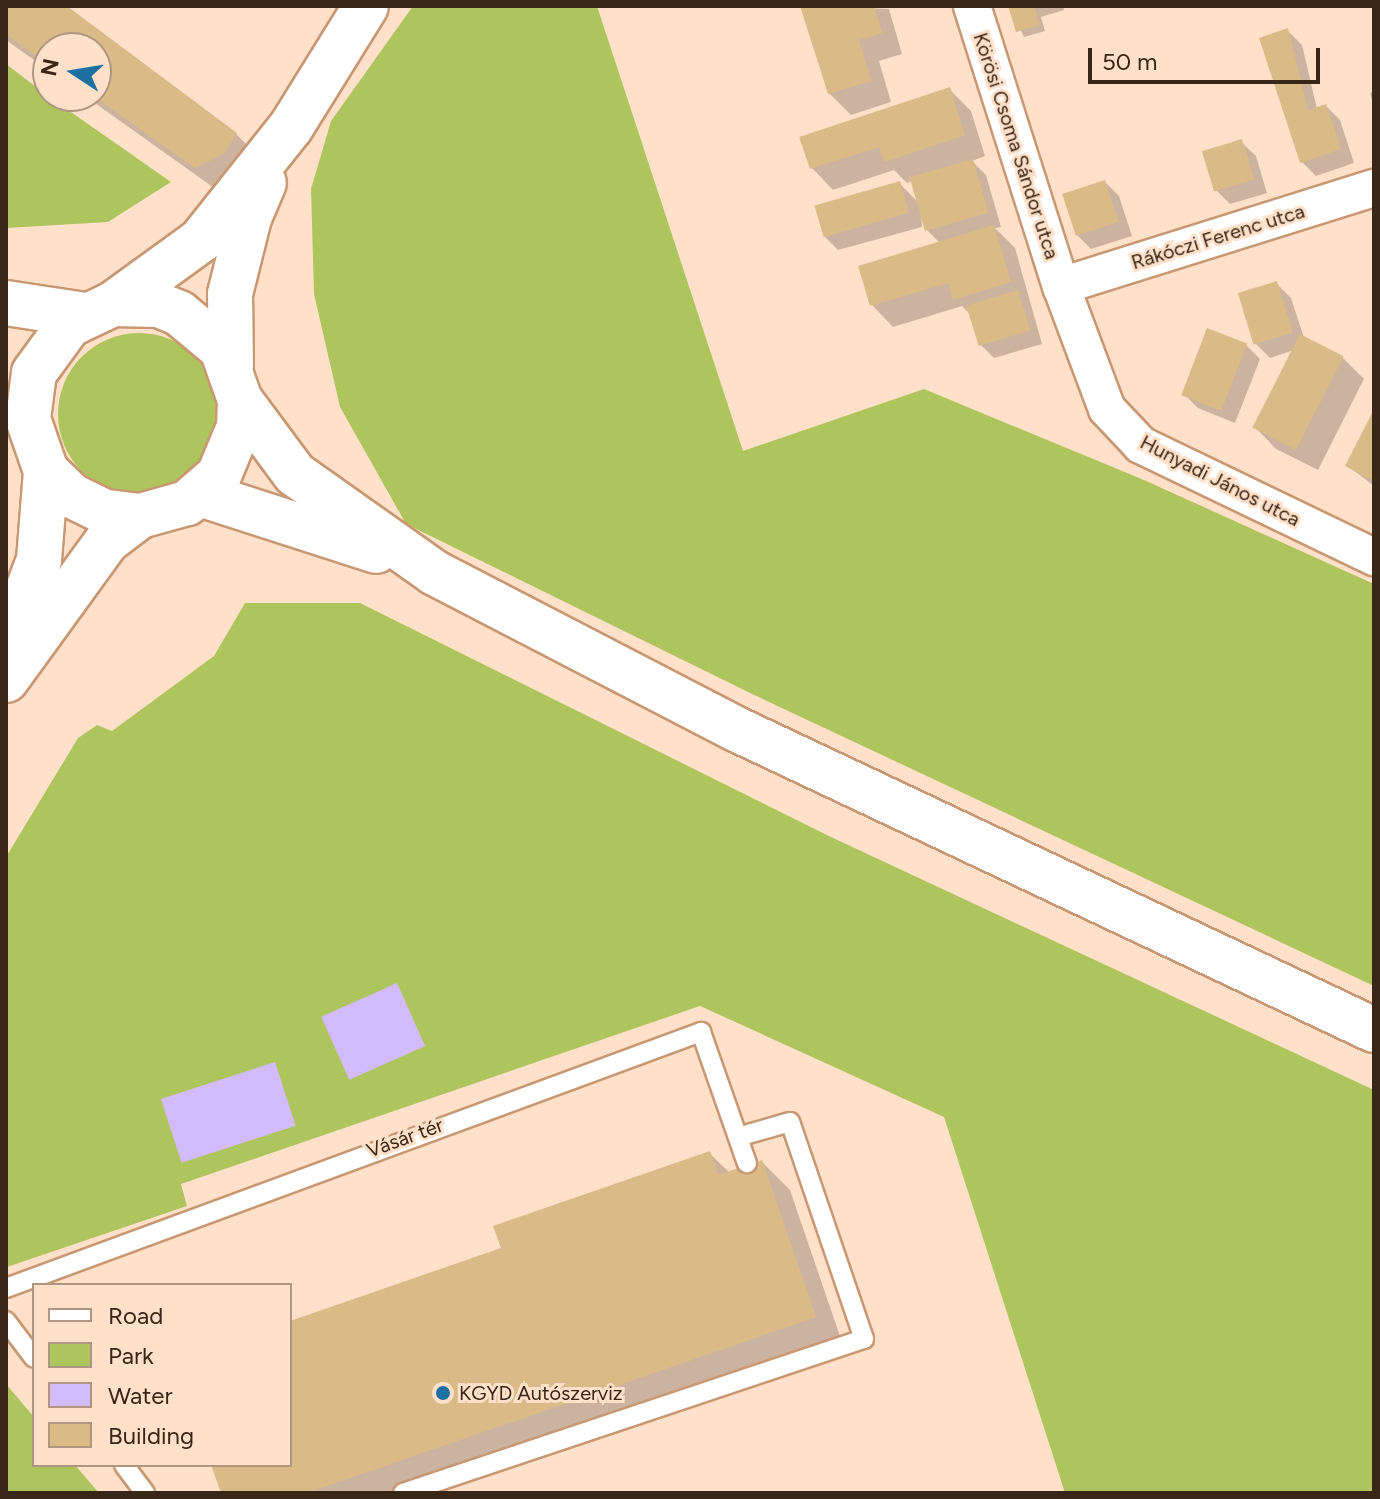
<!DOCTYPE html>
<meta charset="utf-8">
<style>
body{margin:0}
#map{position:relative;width:1380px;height:1499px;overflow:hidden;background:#ffe0c9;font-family:Figtree,sans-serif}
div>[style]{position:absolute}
.green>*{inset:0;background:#aec55e}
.round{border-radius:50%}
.water>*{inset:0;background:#d2bbfe;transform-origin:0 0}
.shadow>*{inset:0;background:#0003}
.building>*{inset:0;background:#dabb88;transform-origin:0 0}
.roads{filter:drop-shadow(2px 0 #c79873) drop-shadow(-2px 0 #c79873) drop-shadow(0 2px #c79873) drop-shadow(0 -2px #c79873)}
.lane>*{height:18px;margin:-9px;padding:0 9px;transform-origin:9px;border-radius:9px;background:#fff}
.street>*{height:36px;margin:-18px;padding:0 18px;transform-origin:18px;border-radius:18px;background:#fff}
.secondary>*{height:44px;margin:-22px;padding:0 22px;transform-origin:22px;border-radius:22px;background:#fff}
.primary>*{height:44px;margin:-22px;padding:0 22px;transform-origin:22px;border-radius:22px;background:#fff}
.dots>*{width:22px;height:22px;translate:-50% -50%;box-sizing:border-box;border:4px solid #ffe0c9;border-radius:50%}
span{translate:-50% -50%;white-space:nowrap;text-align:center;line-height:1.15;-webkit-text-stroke:6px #ffe0c9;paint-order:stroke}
.street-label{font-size:20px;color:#382616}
.poi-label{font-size:20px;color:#382616}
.left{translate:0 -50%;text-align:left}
.frame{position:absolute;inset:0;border:8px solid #382616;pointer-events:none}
.legend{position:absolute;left:32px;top:1283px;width:260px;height:184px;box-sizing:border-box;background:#ffe0c9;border:2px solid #af9681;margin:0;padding:10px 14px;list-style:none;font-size:24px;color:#382616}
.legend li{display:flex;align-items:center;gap:16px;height:40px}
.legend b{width:40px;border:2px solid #af9681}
.north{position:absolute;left:32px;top:32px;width:80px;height:80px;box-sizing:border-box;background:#ffe0c9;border:2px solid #af9681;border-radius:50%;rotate:282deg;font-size:22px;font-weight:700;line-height:32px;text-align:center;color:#382616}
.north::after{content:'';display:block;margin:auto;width:28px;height:36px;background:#1d71a1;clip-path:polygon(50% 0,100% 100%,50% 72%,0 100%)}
.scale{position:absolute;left:1088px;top:48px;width:232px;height:36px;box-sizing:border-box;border:4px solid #382616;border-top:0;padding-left:10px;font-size:24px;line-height:28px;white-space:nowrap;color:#382616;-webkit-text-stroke:6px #ffe0c9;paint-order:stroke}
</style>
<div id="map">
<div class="green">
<i style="clip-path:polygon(413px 6px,597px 6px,743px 451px,924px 389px,1144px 480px,1374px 584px,1374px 986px,750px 693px,406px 524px,340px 407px,314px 294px,311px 189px,331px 121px)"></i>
<i style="clip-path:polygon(6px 64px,48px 96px,171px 182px,108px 222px,6px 228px)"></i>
<i class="round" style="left:58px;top:333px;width:162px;height:162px"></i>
<i style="clip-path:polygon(245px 603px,360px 603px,831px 837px,1374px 1090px,1374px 1493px,1065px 1493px,944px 1117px,700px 1006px,181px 1184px,187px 1206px,7px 1267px,6px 857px,78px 738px,97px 725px,112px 731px,214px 656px)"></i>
<i style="clip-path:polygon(6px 1384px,34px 1417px,34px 1465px,75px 1465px,99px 1493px,6px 1493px)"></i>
</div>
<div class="water">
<i style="left:397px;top:983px;width:69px;height:83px;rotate:66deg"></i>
<i style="left:275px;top:1062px;width:67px;height:120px;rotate:72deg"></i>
</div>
<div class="shadow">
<i style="clip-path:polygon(6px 6px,64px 6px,236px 134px,264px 162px,224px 195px,85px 96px,96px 96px,96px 48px,48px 48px,48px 70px,6px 40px)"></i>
<i style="clip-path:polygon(809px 6px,889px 9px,902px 54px,879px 61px,891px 102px,851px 115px,829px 93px)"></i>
<i style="clip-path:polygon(1010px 6px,1063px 6px,1064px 10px,1041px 17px,1045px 31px,1024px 37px)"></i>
<i style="clip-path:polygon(1288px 31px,1302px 45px,1317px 109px,1326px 106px,1340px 120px,1354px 163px,1316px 176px,1302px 162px)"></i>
<i style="clip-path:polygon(949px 89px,971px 111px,985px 156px,972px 161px,986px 175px,1001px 227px,995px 228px,1015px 248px,1042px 344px,994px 358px,980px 344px,971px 315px,962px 306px,893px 327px,872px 305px,940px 243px,927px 230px,921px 211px,922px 227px,838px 250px,824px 236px,899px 183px,919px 203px,912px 181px,907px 183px,894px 170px,833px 190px,812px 168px)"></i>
<i style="clip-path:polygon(1374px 92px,1374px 107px,1370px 93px)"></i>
<i style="clip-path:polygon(1241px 142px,1256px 156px,1267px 193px,1230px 204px,1216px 190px)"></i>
<i style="clip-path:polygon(1105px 182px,1119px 196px,1132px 236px,1091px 249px,1077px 235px)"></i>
<i style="clip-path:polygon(1277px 284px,1291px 298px,1304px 338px,1342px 357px,1364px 379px,1318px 470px,1276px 449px,1255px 427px,1294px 350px,1270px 358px,1256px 344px)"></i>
<i style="clip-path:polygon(1246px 345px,1260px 359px,1235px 423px,1198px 408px,1184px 394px)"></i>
<i style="clip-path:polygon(1374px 414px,1374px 486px,1348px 466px)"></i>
<i style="clip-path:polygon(709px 1153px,730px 1173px,762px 1162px,790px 1190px,843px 1345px,415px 1493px,223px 1493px,213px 1465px,290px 1465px,290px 1323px,504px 1249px)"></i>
</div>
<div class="building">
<i style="clip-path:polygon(6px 6px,67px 6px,237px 133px,225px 153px,195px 168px,96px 98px,96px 48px,48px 48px,48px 64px,6px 34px)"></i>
<i style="clip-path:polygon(800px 6px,874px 6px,882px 33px,859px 40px,871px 81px,828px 94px)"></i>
<i style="clip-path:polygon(1008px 6px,1034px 6px,1039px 25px,1016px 32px)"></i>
<i style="clip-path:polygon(1288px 28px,1308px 110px,1326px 104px,1341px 149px,1300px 163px,1259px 38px)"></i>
<i style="clip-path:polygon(950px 87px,965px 135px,884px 162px,879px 147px,810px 169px,799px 137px)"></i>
<i style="left:1242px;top:139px;width:42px;height:42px;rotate:73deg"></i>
<i style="left:973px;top:159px;width:56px;height:66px;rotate:74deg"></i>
<i style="left:1105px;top:180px;width:44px;height:45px;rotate:72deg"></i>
<i style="left:900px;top:181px;width:33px;height:89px;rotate:74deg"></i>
<i style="clip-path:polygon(994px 225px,1011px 282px,953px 300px,948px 283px,870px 306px,858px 266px)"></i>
<i style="left:1277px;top:281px;width:54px;height:41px;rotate:73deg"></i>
<i style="left:1018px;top:290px;width:42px;height:54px;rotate:73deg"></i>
<i style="left:1207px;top:328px;width:43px;height:72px;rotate:21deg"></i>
<i style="left:1300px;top:334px;width:49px;height:105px;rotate:27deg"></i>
<i style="clip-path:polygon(1374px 409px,1374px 481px,1345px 466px)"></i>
<i style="clip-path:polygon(710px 1151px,718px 1175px,762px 1160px,816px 1317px,307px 1493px,221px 1493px,211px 1465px,290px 1465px,290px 1321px,501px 1248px,493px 1226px)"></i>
</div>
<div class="roads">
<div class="lane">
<i style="left:6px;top:1288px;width:741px;rotate:-20.22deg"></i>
<i style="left:701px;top:1032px;width:139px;rotate:70.7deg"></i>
<i style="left:6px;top:1321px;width:46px;rotate:52.9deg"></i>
<i style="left:124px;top:1465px;width:35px;rotate:53deg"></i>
<i style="left:403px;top:1493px;width:486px;rotate:-18.5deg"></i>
<i style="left:864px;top:1339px;width:229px;rotate:-108.8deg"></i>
<i style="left:790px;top:1122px;width:54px;rotate:163.9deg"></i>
</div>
<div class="street">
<i style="left:972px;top:6px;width:294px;rotate:72.4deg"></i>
<i style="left:1061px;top:286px;width:131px;rotate:69.5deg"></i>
<i style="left:1107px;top:409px;width:50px;rotate:46.6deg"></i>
<i style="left:1141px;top:445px;width:259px;rotate:25.7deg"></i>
<i style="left:1061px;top:286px;width:328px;rotate:-17.4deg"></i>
</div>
<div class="secondary">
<i style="left:113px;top:304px;width:109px;rotate:-36deg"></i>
<i style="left:201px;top:240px;width:144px;rotate:-51.5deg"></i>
<i style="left:291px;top:127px;width:142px;rotate:-58.2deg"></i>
<i style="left:231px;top:365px;width:71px;rotate:-90.8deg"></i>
<i style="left:230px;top:294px;width:78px;rotate:-76deg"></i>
<i style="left:249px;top:218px;width:38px;rotate:-67deg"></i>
</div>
<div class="primary">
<i style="left:6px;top:303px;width:80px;rotate:8.6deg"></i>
<i style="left:240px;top:400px;width:27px;rotate:92deg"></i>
<i style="left:239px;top:427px;width:52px;rotate:112.6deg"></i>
<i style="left:219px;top:475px;width:43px;rotate:138.8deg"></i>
<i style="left:187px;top:503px;width:49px;rotate:164.5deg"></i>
<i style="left:140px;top:516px;width:35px;rotate:-173deg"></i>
<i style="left:105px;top:512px;width:37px;rotate:-154deg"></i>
<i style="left:72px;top:496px;width:36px;rotate:-136deg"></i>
<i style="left:46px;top:471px;width:55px;rotate:-109.1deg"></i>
<i style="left:28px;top:419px;width:46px;rotate:-82.6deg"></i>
<i style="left:34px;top:373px;width:59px;rotate:-53.9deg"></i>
<i style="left:69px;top:325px;width:49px;rotate:-25.5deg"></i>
<i style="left:113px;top:304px;width:46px;rotate:1.2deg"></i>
<i style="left:159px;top:305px;width:22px;rotate:22deg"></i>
<i style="left:179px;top:313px;width:56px;rotate:39.9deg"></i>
<i style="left:222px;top:349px;width:54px;rotate:70.6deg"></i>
<i style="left:240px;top:400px;width:92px;rotate:53.4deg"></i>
<i style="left:295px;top:474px;width:171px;rotate:35.3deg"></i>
<i style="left:435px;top:573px;width:339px;rotate:27.4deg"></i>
<i style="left:736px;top:729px;width:705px;rotate:25.26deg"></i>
<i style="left:200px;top:494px;width:185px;rotate:17.9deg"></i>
<i style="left:6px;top:647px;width:93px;rotate:-69.2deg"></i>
<i style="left:39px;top:560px;width:89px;rotate:-85.5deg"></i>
<i style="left:6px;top:680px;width:172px;rotate:-54deg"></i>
<i style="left:107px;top:541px;width:41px;rotate:-37.1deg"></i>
</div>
</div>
<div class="dots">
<i style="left:443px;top:1393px;background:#1d71a1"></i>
</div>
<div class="street-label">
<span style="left:1016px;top:146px;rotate:72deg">Körösi Csoma Sándor utca</span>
<span style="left:1218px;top:237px;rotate:-17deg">Rákóczi Ferenc utca</span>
<span style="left:1220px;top:481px;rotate:27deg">Hunyadi János utca</span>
<span style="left:405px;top:1138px;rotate:-20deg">Vásár tér</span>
</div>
<div class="poi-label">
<span class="left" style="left:459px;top:1393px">KGYD Autószerviz</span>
</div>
<div class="frame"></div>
<ul class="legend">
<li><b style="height:10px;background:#fff"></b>Road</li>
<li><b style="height:22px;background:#aec55e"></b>Park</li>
<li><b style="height:22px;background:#d2bbfe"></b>Water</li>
<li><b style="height:22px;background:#dabb88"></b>Building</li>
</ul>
<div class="north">N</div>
<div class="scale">50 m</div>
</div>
